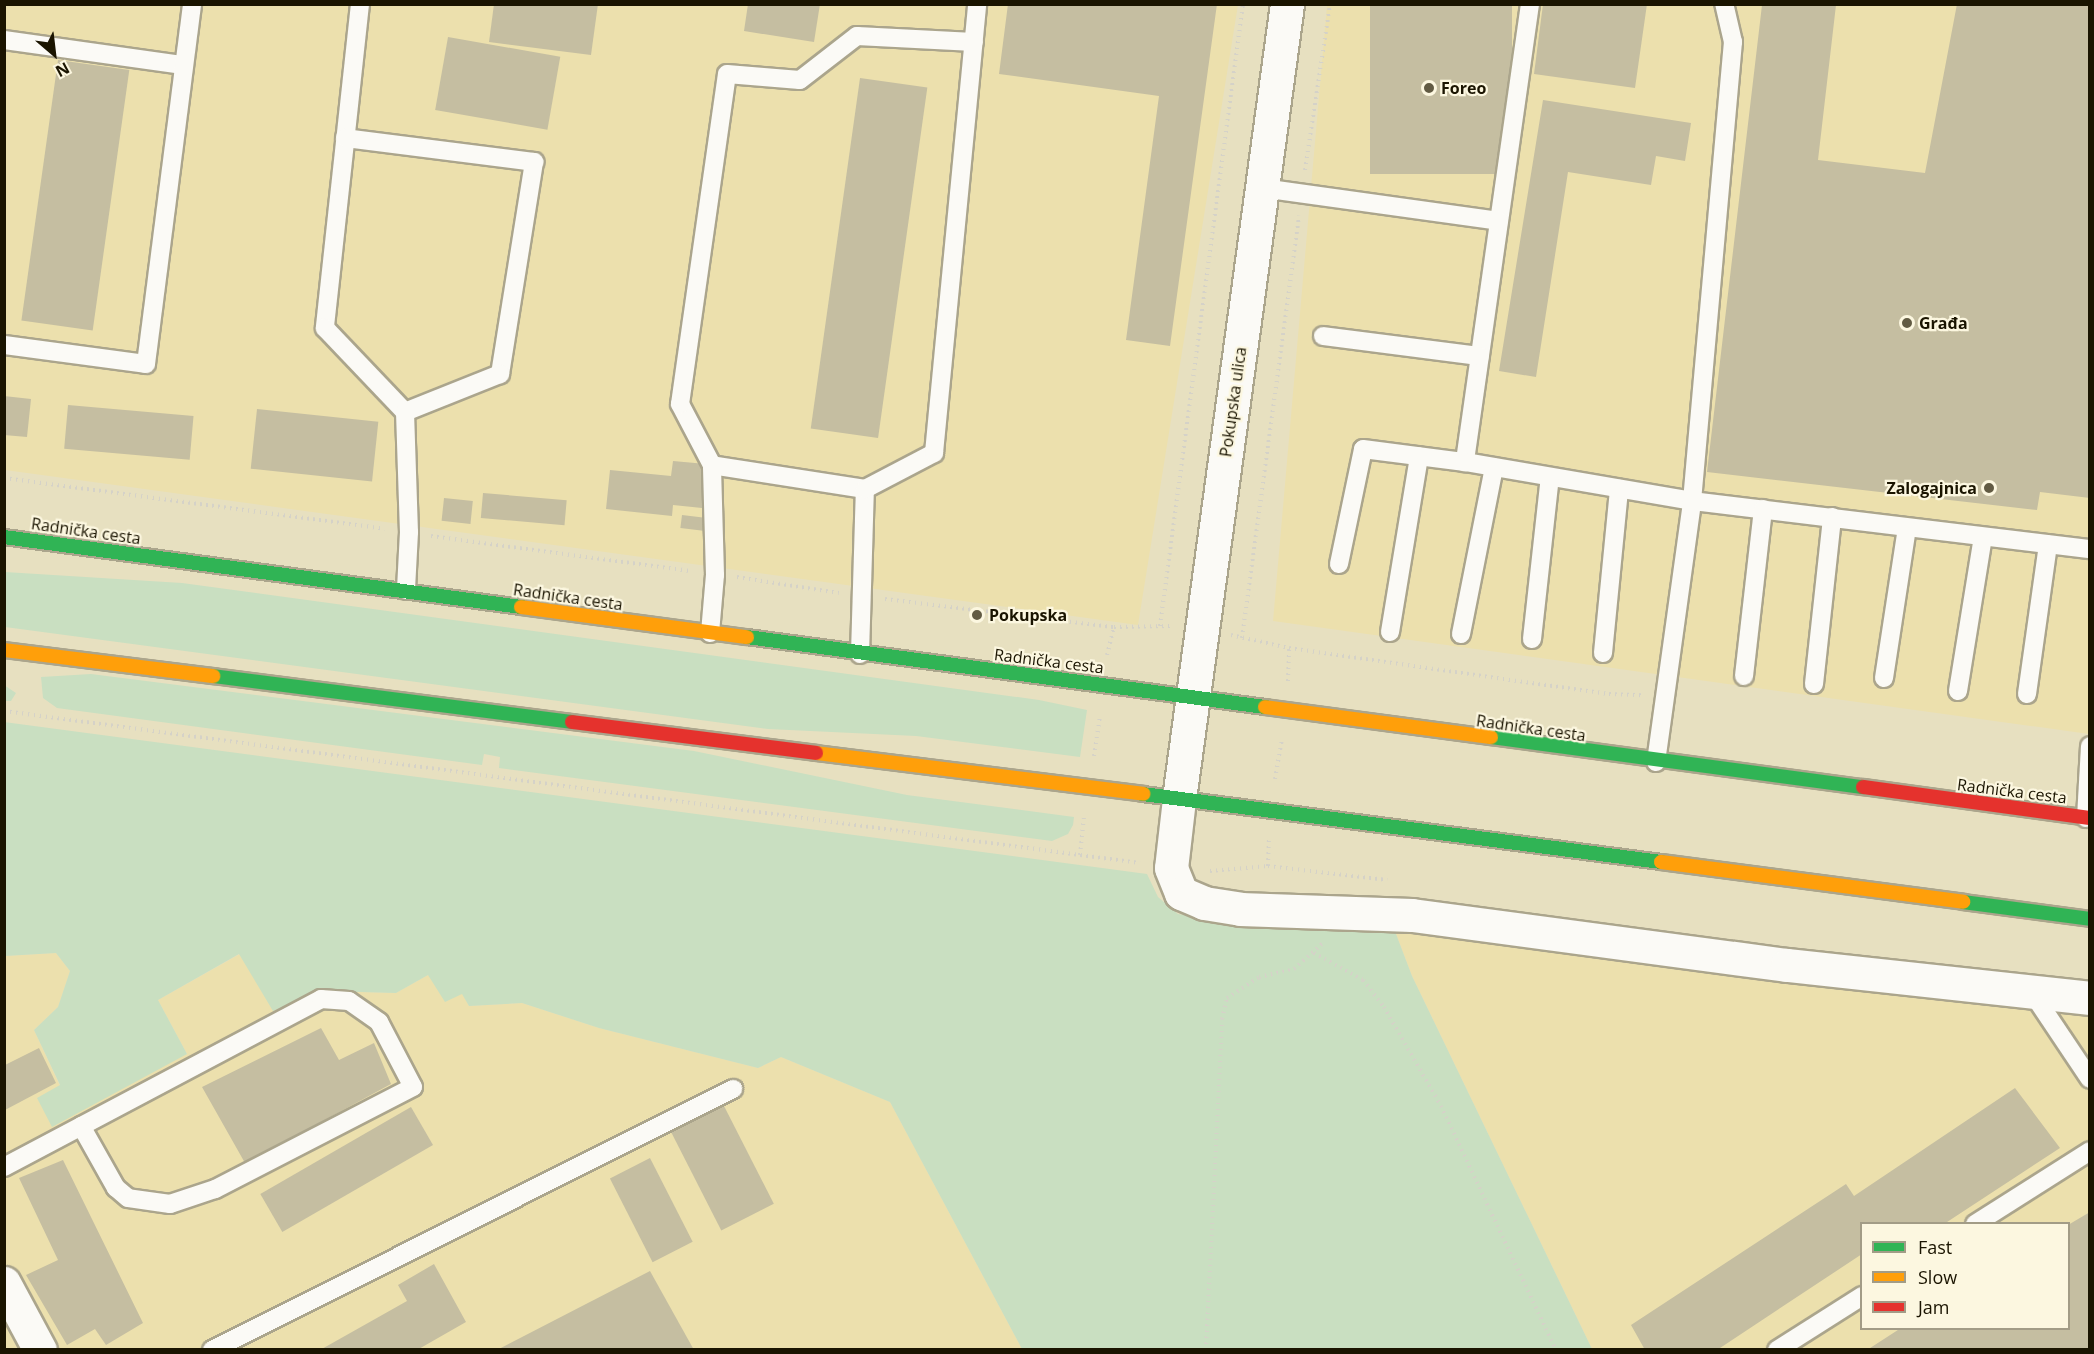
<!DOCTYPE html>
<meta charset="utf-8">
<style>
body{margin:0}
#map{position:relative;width:2094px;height:1354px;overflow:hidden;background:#e7e0c0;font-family:"Open Sans",sans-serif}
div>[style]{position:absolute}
.built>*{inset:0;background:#ece0ad}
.green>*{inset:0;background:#c9dfc1}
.building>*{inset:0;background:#c5bea1;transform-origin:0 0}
.path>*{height:4px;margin-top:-2px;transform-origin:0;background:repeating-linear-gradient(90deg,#d5d2c8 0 1.5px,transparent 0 6px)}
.roads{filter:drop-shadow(2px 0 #aba58c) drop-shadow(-2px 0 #aba58c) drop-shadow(0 2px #aba58c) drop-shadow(0 -2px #aba58c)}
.lane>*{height:18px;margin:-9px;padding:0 9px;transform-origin:9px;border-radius:9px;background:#fbfaf6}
.street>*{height:33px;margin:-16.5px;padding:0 16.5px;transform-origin:16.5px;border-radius:16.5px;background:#fbfaf6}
.fast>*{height:14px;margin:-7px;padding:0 7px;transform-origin:7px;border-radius:7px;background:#30b455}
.slow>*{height:14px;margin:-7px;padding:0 7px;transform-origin:7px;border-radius:7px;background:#ff9f0a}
.jam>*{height:14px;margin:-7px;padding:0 7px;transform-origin:7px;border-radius:7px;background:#e5322d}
.dots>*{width:16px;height:16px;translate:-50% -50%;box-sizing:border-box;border:3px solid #fcf7e0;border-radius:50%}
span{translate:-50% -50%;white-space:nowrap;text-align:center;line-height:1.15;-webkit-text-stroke:4.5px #fcf7e0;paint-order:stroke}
.poi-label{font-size:16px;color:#1a1400;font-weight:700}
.left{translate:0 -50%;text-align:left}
.right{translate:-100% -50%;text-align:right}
.street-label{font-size:16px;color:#1a1400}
.frame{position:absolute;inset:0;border:6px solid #1a1400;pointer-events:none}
.legend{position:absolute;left:1860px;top:1222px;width:210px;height:108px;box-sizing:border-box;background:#fcf7e0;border:2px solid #a29c86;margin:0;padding:8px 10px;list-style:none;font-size:18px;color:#1a1400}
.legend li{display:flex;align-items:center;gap:12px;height:30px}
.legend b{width:30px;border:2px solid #a29c86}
.north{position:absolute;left:24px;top:24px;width:60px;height:60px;-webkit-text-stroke:4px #fcf7e0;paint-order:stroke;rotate:152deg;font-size:16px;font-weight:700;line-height:24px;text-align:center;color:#1a1400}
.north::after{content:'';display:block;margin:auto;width:21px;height:27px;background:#1a1400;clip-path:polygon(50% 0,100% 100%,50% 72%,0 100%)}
</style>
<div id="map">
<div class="built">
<i style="clip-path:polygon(5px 5px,1238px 5px,1138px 625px,5px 470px)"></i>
<i style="clip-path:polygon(1327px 5px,2089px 5px,2089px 734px,1273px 621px)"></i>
<i style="clip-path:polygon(evenodd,1393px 926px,2089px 1004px,2089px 1349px,1592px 1349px,1412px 976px,1393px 926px,1862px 1224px,2068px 1224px,2068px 1328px,1862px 1328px,1862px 1224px)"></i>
<i style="clip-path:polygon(56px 953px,70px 971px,58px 1007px,34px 1030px,60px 1086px,187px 1054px,158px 1000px,240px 954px,324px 991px,396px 993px,428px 975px,463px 994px,469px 1006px,522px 1003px,599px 1028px,758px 1068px,781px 1057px,890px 1102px,1022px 1349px,5px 1349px,4px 956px)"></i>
</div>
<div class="green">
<i style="clip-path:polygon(5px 572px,182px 583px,1039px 700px,1087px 710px,1080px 757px,916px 736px,768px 729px,5px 627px)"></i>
<i style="clip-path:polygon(91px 674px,694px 751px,907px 795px,1074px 817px,1073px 825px,1068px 834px,1052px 841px,499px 768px,500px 757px,484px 754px,482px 765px,57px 708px,43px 698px,41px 677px)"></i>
<i style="clip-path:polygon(4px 685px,16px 693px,11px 701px,5px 701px)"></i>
<i style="clip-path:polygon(4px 722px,1147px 874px,1158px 897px,1178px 914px,1262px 926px,1393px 926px,1412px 976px,1592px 1349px,1022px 1349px,890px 1102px,781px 1057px,758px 1068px,599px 1028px,522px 1003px,469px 1006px,462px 994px,445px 1002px,428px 975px,396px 993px,324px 991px,273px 1011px,239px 954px,158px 1000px,187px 1054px,52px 1127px,37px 1098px,60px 1085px,34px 1030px,58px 1007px,70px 971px,56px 953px,5px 956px)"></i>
</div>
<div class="building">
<i style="clip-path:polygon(494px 4px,598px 4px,591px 55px,489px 42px)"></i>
<i style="clip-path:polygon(748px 4px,820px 4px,814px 42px,744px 31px)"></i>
<i style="clip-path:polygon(1008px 4px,1217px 4px,1170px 346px,1126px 340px,1159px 96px,999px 74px)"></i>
<i style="left:1370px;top:4px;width:142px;height:170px"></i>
<i style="clip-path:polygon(1543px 4px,1647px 4px,1635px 88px,1534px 74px)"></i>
<i style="clip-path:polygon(1957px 4px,2090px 4px,2090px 498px,2040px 492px,2037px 510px,1707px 472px,1762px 5px,1836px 5px,1818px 160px,1925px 173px)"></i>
<i style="left:448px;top:37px;width:114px;height:74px;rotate:10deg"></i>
<i style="left:58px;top:60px;width:72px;height:263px;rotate:8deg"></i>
<i style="left:860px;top:78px;width:68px;height:354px;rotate:8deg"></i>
<i style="clip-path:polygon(1543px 100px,1691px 123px,1685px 161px,1656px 156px,1651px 185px,1568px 172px,1536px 377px,1499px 371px)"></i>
<i style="clip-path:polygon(4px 396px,31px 399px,27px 437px,4px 435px)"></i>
<i style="left:68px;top:405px;width:126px;height:44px;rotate:5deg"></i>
<i style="left:257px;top:409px;width:122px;height:60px;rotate:6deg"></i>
<i style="clip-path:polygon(673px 461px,706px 464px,702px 508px,673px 505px,672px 516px,606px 509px,610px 470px,671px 476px)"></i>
<i style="left:483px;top:493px;width:84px;height:25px;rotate:5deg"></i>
<i style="left:444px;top:498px;width:29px;height:23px;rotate:6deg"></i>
<i style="left:682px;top:515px;width:23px;height:13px;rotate:7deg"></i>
<i style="clip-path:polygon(321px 1028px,339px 1060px,374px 1043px,391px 1084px,245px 1163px,202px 1087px)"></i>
<i style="clip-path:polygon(39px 1048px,56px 1083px,5px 1110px,5px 1065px)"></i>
<i style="clip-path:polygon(2015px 1088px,2060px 1148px,1944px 1224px,1862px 1224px,1862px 1254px,1717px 1350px,1645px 1350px,1631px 1325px,1846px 1184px,1854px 1196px)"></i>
<i style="left:723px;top:1104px;width:112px;height:59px;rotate:63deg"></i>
<i style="left:411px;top:1107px;width:44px;height:174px;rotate:60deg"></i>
<i style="left:650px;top:1158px;width:94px;height:45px;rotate:63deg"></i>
<i style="clip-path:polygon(63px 1160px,143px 1323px,106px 1345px,95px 1329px,67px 1345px,26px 1275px,58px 1260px,19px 1178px)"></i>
<i style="clip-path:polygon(2090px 1212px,2090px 1350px,1867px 1350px,1901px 1328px,2068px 1328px,2068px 1225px)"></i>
<i style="clip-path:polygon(434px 1264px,466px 1322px,417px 1350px,320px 1350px,407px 1301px,398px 1285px)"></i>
<i style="clip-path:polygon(650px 1271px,694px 1350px,497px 1350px)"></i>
</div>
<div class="path">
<i style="left:1305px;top:170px;width:168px;rotate:-81.4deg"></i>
<i style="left:4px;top:478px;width:384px;rotate:7.6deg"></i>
<i style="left:431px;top:536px;width:262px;rotate:7.7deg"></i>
<i style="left:737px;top:577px;width:103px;rotate:8.9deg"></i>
<i style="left:885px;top:599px;width:231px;rotate:7deg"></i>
<i style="left:1114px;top:627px;width:56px;rotate:-1deg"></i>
<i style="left:1160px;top:626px;width:628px;rotate:-82.4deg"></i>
<i style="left:1231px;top:635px;width:59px;rotate:12.6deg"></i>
<i style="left:1289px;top:648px;width:323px;rotate:8.2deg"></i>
<i style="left:1609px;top:694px;width:33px;rotate:2deg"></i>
<i style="left:1242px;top:638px;width:426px;rotate:-82.3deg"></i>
<i style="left:1107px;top:655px;width:29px;rotate:-76deg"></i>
<i style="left:1288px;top:681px;width:33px;rotate:-88deg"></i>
<i style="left:4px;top:711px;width:1146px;rotate:7.62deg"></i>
<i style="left:1094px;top:756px;width:40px;rotate:-81.5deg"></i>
<i style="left:1275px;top:779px;width:41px;rotate:-80.1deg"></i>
<i style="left:1080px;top:855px;width:38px;rotate:-84deg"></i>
<i style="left:1268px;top:866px;width:26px;rotate:-88deg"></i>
<i style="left:1210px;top:871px;width:58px;rotate:-4.9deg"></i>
<i style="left:1268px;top:866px;width:120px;rotate:6.7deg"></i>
<i style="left:1314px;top:953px;width:56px;rotate:28.9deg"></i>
<i style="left:1363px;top:980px;width:34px;rotate:52deg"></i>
<i style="left:1384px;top:1007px;width:114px;rotate:60.1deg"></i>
<i style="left:1441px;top:1106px;width:270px;rotate:64.8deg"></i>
<i style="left:1206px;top:1350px;width:331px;rotate:-87.2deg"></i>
<i style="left:1222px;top:1019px;width:22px;rotate:-77deg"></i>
<i style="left:1227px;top:998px;width:38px;rotate:-33deg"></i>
<i style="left:1259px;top:977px;width:36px;rotate:-13deg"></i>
<i style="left:1294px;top:969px;width:40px;rotate:-42deg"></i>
</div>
<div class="roads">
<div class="lane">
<i style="left:360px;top:4px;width:326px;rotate:96.2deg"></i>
<i style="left:325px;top:328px;width:116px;rotate:46.4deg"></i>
<i style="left:1530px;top:4px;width:463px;rotate:98.1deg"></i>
<i style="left:1465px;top:462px;width:230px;rotate:9.7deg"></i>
<i style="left:1692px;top:501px;width:401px;rotate:6.9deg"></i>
<i style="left:4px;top:40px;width:181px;rotate:8deg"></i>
<i style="left:345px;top:138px;width:191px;rotate:7.2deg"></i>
<i style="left:534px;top:162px;width:215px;rotate:99.1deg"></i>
<i style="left:500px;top:374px;width:102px;rotate:158.2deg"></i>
<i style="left:405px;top:412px;width:120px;rotate:88.1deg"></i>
<i style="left:409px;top:532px;width:58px;rotate:93deg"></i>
<i style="left:1262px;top:188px;width:239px;rotate:7.9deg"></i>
<i style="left:1323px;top:336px;width:158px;rotate:7.3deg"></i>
<i style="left:4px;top:345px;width:143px;rotate:7.6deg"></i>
<i style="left:146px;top:364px;width:363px;rotate:-82.7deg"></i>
<i style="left:865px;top:489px;width:155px;rotate:-171.1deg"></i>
<i style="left:712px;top:465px;width:69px;rotate:-117.7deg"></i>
<i style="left:680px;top:404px;width:333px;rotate:-81.9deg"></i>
<i style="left:727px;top:74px;width:73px;rotate:4.7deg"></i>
<i style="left:800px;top:80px;width:72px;rotate:-37.7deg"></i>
<i style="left:857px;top:36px;width:117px;rotate:2.9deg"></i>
<i style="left:1339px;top:564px;width:117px;rotate:-78.2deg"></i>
<i style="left:1363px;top:449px;width:103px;rotate:7.3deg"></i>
<i style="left:1390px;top:632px;width:178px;rotate:-80.6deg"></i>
<i style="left:710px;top:633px;width:58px;rotate:-85.1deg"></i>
<i style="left:715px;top:575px;width:110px;rotate:-91.6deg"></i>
<i style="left:1461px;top:634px;width:170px;rotate:-78.8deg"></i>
<i style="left:1532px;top:639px;width:163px;rotate:-83.7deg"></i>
<i style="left:1603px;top:653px;width:165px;rotate:-84.4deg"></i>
<i style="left:860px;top:654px;width:165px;rotate:-88.3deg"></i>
<i style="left:865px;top:489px;width:78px;rotate:-27.6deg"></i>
<i style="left:934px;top:453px;width:451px;rotate:-84.5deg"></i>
<i style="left:1744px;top:676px;width:168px;rotate:-83.5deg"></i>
<i style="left:1884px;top:678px;width:152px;rotate:-81.3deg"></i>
<i style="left:1814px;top:684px;width:168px;rotate:-83.8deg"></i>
<i style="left:1958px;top:691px;width:156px;rotate:-80.8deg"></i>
<i style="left:2027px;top:694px;width:151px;rotate:-82deg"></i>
<i style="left:1656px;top:762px;width:263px;rotate:-82.1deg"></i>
<i style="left:1692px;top:501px;width:461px;rotate:-84.9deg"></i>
<i style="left:1733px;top:42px;width:39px;rotate:-103deg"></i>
<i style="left:2086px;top:818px;width:72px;rotate:-86.8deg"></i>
<i style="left:2033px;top:994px;width:102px;rotate:56.2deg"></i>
<i style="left:4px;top:1167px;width:359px;rotate:-27.9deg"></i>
<i style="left:321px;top:999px;width:28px;rotate:4deg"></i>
<i style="left:349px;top:1001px;width:37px;rotate:35deg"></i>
<i style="left:379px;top:1022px;width:73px;rotate:62.4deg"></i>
<i style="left:413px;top:1087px;width:223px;rotate:152.7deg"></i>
<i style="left:215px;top:1189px;width:47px;rotate:161.6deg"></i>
<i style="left:170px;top:1204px;width:42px;rotate:-171.9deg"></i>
<i style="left:128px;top:1198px;width:16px;rotate:-140deg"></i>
<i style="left:116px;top:1188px;width:71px;rotate:-119.4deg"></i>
<i style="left:1975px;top:1224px;width:136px;rotate:-32.4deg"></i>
<i style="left:212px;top:1350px;width:583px;rotate:-26.61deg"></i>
<i style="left:1777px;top:1350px;width:101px;rotate:-32.4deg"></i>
</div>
<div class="street">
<i style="left:1287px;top:4px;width:802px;rotate:97.74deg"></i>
<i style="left:1179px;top:799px;width:69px;rotate:96.6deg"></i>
<i style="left:1171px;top:868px;width:27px;rotate:68deg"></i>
<i style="left:1181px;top:893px;width:25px;rotate:23deg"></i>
<i style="left:1204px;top:903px;width:36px;rotate:9deg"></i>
<i style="left:1240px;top:909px;width:172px;rotate:2deg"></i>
<i style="left:1412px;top:915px;width:378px;rotate:7.6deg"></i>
<i style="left:1787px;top:965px;width:305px;rotate:6.2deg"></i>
<i style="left:4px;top:1283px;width:76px;rotate:61.8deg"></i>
</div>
<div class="fast">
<i style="left:4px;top:537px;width:522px;rotate:7.71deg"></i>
<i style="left:747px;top:637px;width:523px;rotate:7.7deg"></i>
<i style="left:213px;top:676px;width:362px;rotate:7.3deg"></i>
<i style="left:1491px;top:737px;width:375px;rotate:7.7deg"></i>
<i style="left:1143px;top:794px;width:522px;rotate:7.48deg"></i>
<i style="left:1963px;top:902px;width:128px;rotate:7.6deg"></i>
</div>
<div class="slow">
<i style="left:521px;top:607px;width:228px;rotate:7.6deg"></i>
<i style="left:4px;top:650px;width:211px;rotate:7.1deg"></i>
<i style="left:1265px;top:707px;width:228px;rotate:7.6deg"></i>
<i style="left:816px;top:753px;width:330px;rotate:7.1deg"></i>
<i style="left:1661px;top:862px;width:305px;rotate:7.5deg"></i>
</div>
<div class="jam">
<i style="left:572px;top:722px;width:246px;rotate:7.2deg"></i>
<i style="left:1863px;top:787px;width:229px;rotate:7.8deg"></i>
</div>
</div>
<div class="dots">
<i style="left:1429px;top:88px;background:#625b43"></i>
<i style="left:1907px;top:323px;background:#625b43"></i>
<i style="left:1989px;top:488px;background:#625b43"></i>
<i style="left:977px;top:615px;background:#625b43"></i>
</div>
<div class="poi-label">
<span class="left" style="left:1441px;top:88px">Foreo</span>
<span class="left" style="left:1919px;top:323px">Građa</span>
<span class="right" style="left:1977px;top:488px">Zalogajnica</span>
<span class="left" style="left:989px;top:615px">Pokupska</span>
</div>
<div class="street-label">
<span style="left:1233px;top:402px;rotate:-82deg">Pokupska ulica</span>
<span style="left:86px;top:531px;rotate:8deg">Radnička cesta</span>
<span style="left:568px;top:597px;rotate:8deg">Radnička cesta</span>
<span style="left:1049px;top:661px;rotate:7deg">Radnička cesta</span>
<span style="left:1531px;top:728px;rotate:8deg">Radnička cesta</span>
<span style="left:2012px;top:791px;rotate:7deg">Radnička cesta</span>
</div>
<div class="frame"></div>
<ul class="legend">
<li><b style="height:8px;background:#30b455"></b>Fast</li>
<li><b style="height:8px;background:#ff9f0a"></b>Slow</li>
<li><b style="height:8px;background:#e5322d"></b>Jam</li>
</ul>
<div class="north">N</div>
</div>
